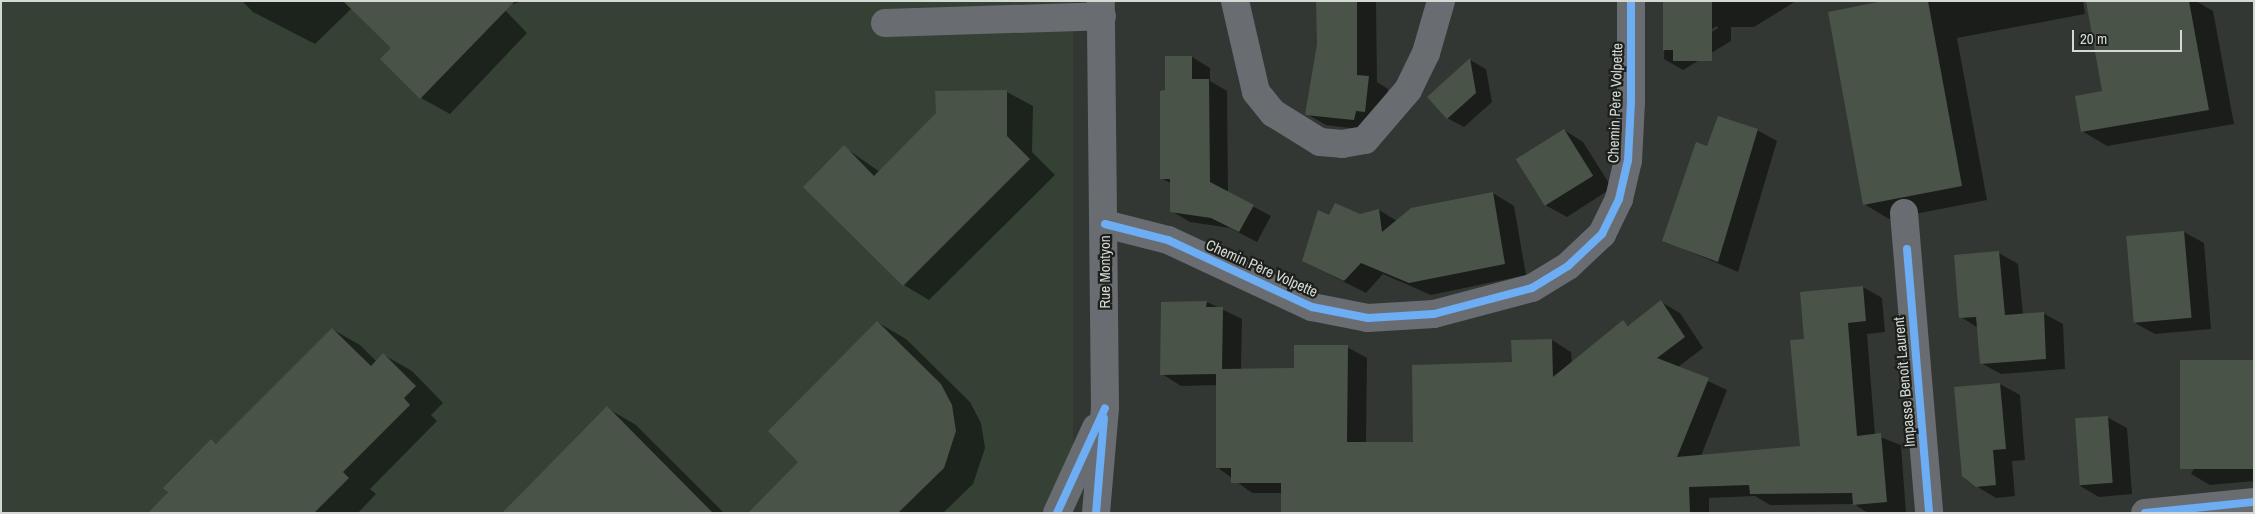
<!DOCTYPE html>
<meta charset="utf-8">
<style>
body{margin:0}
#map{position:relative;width:2255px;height:514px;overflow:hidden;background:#333733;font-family:"Archivo Narrow",sans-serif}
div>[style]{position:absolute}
.built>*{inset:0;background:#364135;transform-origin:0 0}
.shadow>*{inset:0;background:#0007}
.building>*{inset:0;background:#495348;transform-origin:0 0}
.minor>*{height:28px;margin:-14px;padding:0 14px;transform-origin:14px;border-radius:14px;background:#696d72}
.cycleway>*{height:8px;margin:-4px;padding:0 4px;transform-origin:4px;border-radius:4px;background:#6dadf4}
span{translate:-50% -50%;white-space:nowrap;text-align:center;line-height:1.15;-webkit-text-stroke:4.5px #1c1f1b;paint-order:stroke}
.street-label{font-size:15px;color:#d5d9d4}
.frame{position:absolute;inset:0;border:2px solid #d5d9d4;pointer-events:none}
.scale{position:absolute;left:2072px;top:30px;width:110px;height:22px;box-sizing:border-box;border:2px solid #d5d9d4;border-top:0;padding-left:6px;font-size:15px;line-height:18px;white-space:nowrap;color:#d5d9d4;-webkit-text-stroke:4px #1c1f1b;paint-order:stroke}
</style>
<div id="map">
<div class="built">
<i style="left:1px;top:1px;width:1072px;height:512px"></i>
</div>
<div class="shadow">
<i style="clip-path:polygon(242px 1px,523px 1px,502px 7px,527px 33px,450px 114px,421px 98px,393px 48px,352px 8px,315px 44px,253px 12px)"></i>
<i style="clip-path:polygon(1318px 1px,1376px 1px,1377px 82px,1388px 89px,1385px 123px,1374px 131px,1326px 125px,1307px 114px,1318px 44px)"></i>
<i style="clip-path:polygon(evenodd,1666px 1px,1796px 1px,1754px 27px,1731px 27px,1731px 41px,1683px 70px,1664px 59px,1666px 1px,1717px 26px,1718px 28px,1682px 50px,1682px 47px,1717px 26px)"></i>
<i style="clip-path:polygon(1889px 1px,2083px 1px,2085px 14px,1957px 38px,1987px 200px,1889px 219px,1864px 204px)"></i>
<i style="clip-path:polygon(2158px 1px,2196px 1px,2213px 11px,2234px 124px,2107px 146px,2082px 131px)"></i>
<i style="clip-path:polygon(1192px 57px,1210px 68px,1210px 81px,1227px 91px,1228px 193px,1271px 216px,1257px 242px,1230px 228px,1190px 222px,1171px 211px,1172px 184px,1161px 178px,1166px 92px)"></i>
<i style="clip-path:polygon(1470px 60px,1486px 69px,1492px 102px,1464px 127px,1447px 118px,1429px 97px)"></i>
<i style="clip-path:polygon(937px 92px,1007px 92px,1033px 106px,1032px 152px,1055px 175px,929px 300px,904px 285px,805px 187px,844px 147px,880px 172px,937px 114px)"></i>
<i style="clip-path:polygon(1564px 130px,1583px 142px,1612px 188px,1567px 217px,1547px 206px,1518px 160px)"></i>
<i style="clip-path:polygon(1757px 130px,1777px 141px,1738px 272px,1663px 240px,1708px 148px)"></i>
<i style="clip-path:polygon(1493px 193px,1514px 206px,1526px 275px,1431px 295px,1383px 274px,1366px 293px,1303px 261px,1360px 215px,1379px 210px,1397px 221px)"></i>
<i style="clip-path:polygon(2184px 232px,2204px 243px,2211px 329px,2155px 334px,2135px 323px,2127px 238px)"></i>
<i style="clip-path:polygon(1999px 253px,2018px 264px,2023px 315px,2043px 313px,2063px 324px,2065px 369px,2001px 374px,1981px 363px,1978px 328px,1961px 317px)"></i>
<i style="clip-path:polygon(1863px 287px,1882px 298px,1885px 332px,1867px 334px,1875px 435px,1901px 445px,1906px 513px,1868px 513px,1854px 504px,1770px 505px,1755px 496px,1709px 498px,1709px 513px,1282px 513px,1282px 493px,1252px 493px,1217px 467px,1218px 385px,1181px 386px,1162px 374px,1207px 302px,1242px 319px,1241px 370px,1295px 369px,1347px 347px,1367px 358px,1366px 443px,1414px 443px,1513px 363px,1552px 340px,1571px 352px,1572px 364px,1623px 322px,1630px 326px,1661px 302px,1680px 313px,1703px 348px,1678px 367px,1727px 390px,1701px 456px,1802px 447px,1806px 340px)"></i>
<i style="clip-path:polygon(877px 322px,906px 339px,970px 402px,981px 423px,985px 448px,973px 484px,943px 513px,750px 513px,800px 462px)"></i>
<i style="clip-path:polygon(332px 329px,360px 345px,377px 362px,384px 355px,412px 371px,443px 403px,431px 415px,437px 421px,370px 489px,376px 494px,358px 513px,150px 513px,211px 441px,217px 444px)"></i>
<i style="clip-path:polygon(2254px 362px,2254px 481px,2210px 485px,2191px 474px)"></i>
<i style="clip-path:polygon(2000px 384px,2020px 395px,2025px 460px,2012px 461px,2015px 496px,1996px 498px,1976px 486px,1955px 389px)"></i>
<i style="clip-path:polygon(607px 408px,636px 425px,724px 513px,503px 513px)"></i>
<i style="clip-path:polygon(2107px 417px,2127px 428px,2132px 494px,2099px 497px,2080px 486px)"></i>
</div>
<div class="building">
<i style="clip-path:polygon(343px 1px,515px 1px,420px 99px,380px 59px,391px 48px)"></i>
<i style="clip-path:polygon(1316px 1px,1357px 1px,1357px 75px,1369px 76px,1365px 112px,1356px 111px,1354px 120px,1305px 115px,1317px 44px)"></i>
<i style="clip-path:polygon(1663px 1px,1712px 1px,1712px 61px,1673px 61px,1673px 50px,1663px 50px)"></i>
<i style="clip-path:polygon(1883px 1px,1928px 1px,1962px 186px,1863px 205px,1828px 12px)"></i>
<i style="clip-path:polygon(2086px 1px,2189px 1px,2209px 110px,2081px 132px,2075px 96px,2102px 91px)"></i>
<i style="clip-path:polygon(1165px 56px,1192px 56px,1192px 79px,1209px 79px,1210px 182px,1254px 205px,1239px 232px,1211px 218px,1170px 212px,1170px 179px,1160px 179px,1160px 91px,1165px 90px)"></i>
<i style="clip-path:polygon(1470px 58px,1476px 93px,1447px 119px,1427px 97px)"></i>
<i style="clip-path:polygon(1007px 90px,1007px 136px,1030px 159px,903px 286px,803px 187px,844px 145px,874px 176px,936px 113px,935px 91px)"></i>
<i style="clip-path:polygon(1718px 116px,1758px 129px,1718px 262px,1662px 241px,1696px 142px,1707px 146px)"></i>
<i style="left:1564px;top:129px;width:55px;height:57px;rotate:58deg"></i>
<i style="clip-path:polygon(1493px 192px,1505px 264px,1409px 283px,1361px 263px,1344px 281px,1302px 261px,1318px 210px,1329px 215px,1335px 203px,1360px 214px,1379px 209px,1382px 232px,1411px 208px)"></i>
<i style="left:2184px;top:231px;width:87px;height:58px;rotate:85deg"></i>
<i style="clip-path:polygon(1999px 251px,2005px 315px,2044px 312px,2046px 359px,1980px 364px,1976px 317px,1959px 318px,1954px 255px)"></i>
<i style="clip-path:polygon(1863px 286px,1866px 321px,1848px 323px,1857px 436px,1881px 433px,1887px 502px,1853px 505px,1852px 493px,1750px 494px,1749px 485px,1689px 487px,1690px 513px,1281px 513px,1281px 483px,1231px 483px,1231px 468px,1216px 468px,1216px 374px,1160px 375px,1161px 302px,1207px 301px,1206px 307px,1223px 307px,1222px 369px,1294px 368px,1294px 345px,1348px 345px,1347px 442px,1413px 442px,1412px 365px,1512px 362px,1511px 340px,1552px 339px,1553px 377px,1623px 320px,1628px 326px,1661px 300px,1685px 337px,1657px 358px,1709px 378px,1677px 457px,1800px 446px,1790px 340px,1804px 339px,1800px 292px)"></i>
<i style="clip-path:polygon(877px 321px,941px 384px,952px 405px,956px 431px,944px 468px,898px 513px,748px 513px,798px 462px,768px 431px)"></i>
<i style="clip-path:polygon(332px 328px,371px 366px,383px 353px,416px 386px,404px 398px,410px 405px,343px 472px,349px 478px,314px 513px,148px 513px,168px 492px,163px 488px,211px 439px,216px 444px)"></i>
<i style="left:2254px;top:360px;width:109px;height:74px;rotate:90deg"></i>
<i style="clip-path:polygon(2000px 383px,2006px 449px,1993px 450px,1996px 485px,1976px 487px,1962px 476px,1954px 387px)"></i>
<i style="clip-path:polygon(607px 406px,713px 513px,502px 513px)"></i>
<i style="left:2108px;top:416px;width:67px;height:33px;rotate:86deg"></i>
</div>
<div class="minor">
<i style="left:1235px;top:1px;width:93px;rotate:77deg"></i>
<i style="left:1256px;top:92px;width:27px;rotate:51deg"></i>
<i style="left:1273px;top:113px;width:55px;rotate:31.7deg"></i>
<i style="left:1320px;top:142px;width:22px;rotate:5deg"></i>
<i style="left:1342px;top:144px;width:23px;rotate:-10deg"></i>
<i style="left:1365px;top:140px;width:66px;rotate:-49.3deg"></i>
<i style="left:1408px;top:90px;width:41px;rotate:-64.1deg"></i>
<i style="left:1426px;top:53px;width:54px;rotate:-73.9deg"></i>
<i style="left:885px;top:23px;width:217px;rotate:-1.8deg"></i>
<i style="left:1904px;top:213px;width:301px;rotate:85.2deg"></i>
<i style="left:1105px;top:224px;width:65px;rotate:14.3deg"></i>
<i style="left:1168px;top:240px;width:159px;rotate:25deg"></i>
<i style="left:1312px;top:307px;width:57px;rotate:11.1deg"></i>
<i style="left:1368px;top:318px;width:66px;rotate:-3.5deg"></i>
<i style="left:1434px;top:314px;width:101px;rotate:-14.9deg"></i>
<i style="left:1532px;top:288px;width:42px;rotate:-31.4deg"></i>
<i style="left:1568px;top:266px;width:47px;rotate:-43.3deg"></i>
<i style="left:1602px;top:234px;width:39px;rotate:-64deg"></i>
<i style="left:1619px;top:199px;width:39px;rotate:-77deg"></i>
<i style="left:1628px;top:161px;width:59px;rotate:-87.1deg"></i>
<i style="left:1631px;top:102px;width:101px;rotate:-90deg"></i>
<i style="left:1057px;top:513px;width:94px;rotate:-65.4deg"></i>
<i style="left:1096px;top:513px;width:105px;rotate:-85.1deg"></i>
<i style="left:1105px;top:408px;width:407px;rotate:-90.6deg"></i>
<i style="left:2145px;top:513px;width:110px;rotate:-5.8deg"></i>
</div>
<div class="cycleway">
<i style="left:1105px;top:224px;width:65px;rotate:14.3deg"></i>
<i style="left:1168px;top:240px;width:159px;rotate:25deg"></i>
<i style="left:1312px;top:307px;width:57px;rotate:11.1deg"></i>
<i style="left:1368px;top:318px;width:66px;rotate:-3.5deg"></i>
<i style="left:1434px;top:314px;width:101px;rotate:-14.9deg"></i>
<i style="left:1532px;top:288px;width:42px;rotate:-31.4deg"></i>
<i style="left:1568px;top:266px;width:47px;rotate:-43.3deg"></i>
<i style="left:1602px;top:234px;width:39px;rotate:-64deg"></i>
<i style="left:1619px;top:199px;width:39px;rotate:-77deg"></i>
<i style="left:1628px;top:161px;width:59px;rotate:-87.1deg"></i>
<i style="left:1631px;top:102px;width:101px;rotate:-90deg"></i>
<i style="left:1907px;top:249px;width:265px;rotate:85.2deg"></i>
<i style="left:1057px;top:513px;width:115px;rotate:-65.4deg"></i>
<i style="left:1096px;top:513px;width:95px;rotate:-85.2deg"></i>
<i style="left:2145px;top:513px;width:110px;rotate:-5.8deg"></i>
</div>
<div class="street-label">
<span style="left:1615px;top:103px;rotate:-88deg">Chemin Père Volpette</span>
<span style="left:1262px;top:268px;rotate:24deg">Chemin Père Volpette</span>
<span style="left:1105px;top:272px;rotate:-90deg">Rue Montyon</span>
<span style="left:1904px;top:382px;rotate:-95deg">Impasse Benoît Laurent</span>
</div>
<div class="frame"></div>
<div class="scale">20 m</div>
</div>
